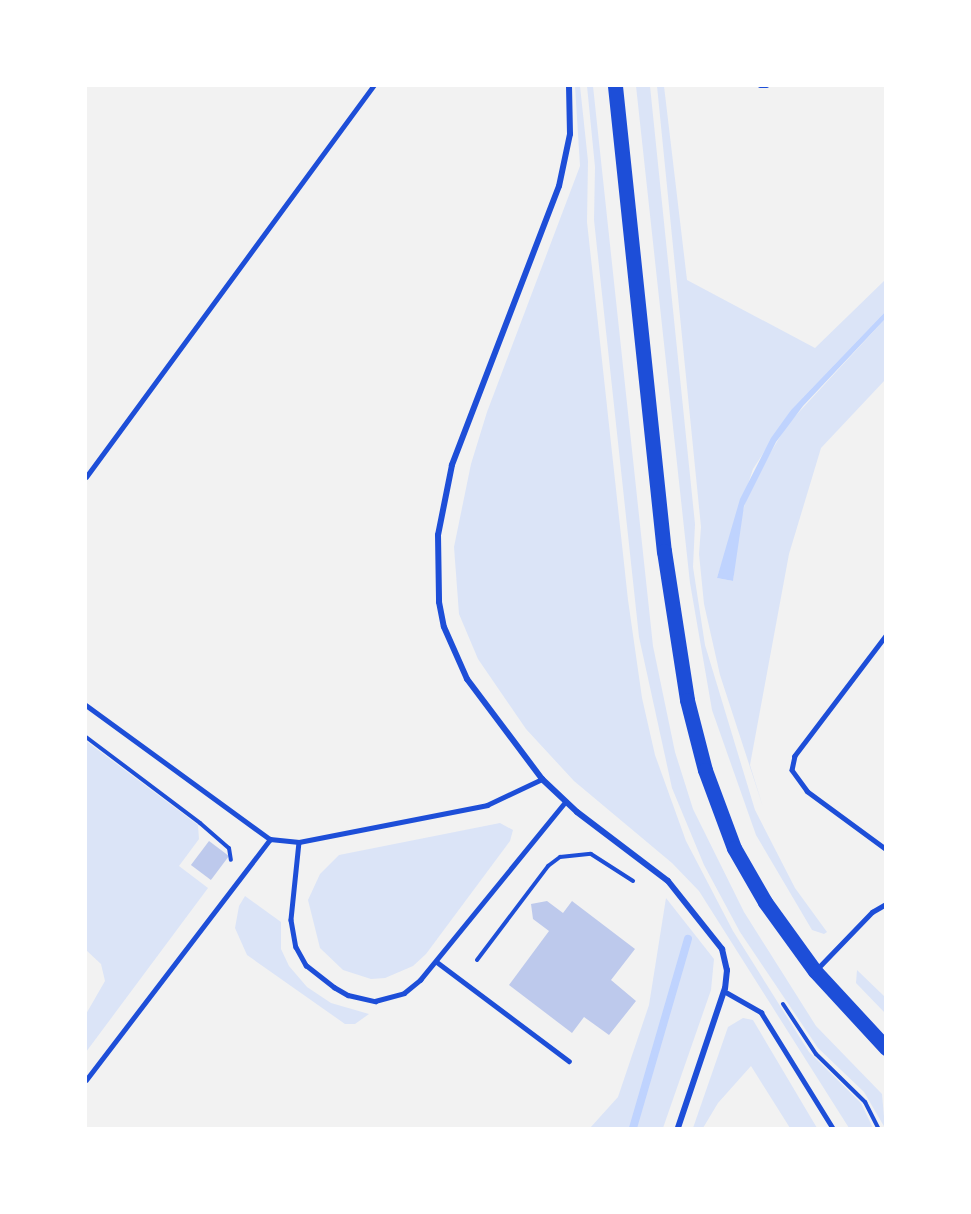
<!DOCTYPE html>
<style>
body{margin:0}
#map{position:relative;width:971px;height:1214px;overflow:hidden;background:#f2f2f2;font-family:"Roboto Condensed",sans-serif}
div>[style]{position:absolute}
.green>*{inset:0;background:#dbe4f7}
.water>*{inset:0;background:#bfd3fe}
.stream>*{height:8px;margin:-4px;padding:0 4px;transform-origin:4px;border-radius:4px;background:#bfd3fe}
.building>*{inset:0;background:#bdc9ec;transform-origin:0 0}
.path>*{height:4px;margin:-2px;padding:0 2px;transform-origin:2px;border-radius:2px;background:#1d4ed8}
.service>*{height:4.5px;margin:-2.25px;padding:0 2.25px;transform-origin:2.25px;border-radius:2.25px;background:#1d4ed8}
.minor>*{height:6px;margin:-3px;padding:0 3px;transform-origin:3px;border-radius:3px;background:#1d4ed8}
.primary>*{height:15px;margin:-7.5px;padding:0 7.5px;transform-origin:7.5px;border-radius:7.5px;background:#1d4ed8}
span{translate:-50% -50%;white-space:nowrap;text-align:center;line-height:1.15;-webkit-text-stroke:5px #fff;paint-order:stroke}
.frame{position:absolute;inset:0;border:87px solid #fff;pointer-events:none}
</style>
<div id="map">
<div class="green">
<i style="clip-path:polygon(575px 86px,580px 86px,588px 161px,587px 222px,628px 600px,642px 698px,655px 755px,686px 841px,733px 931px,809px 1052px,861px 1103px,873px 1128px,849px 1128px,699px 891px,672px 863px,574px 781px,526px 729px,478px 659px,459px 614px,454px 547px,471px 464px,487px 412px,580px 166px)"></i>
<i style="clip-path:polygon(587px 86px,593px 86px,653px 646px,675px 752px,693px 809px,744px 912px,816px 1026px,882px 1094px,885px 1128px,864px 1092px,818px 1048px,740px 932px,704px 865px,672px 788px,639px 637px,594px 220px,595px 167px)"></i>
<i style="clip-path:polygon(636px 86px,650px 86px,695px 524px,693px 567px,705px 645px,755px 810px,795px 888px,827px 932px,824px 934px,812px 930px,756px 835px,712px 710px,690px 583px)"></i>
<i style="clip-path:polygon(657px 86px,664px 86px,687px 280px,815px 348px,885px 280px,885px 312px,791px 410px,753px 469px,717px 578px,733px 581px,738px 527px,750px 487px,787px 425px,885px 319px,885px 380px,821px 448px,789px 554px,750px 765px,763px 807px,720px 675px,704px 604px,699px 554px,701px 527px)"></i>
<i style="clip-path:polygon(86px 741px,198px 825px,199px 839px,179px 866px,208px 888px,86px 1052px,86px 1014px,105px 981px,101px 964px,86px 950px)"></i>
<i style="clip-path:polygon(500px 823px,513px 830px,510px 841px,426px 954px,413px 966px,385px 978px,371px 979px,343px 970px,320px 948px,308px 900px,320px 874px,339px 855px)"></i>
<i style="clip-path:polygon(245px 896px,281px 922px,281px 949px,289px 966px,307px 987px,331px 1003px,369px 1014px,355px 1024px,345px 1024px,247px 955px,235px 928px,239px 906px)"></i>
<i style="clip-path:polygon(666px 898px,714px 959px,711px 990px,663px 1128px,590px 1128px,618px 1097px,649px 1005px)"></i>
<i style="clip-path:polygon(857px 970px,885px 997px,885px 1013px,856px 983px)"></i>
<i style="clip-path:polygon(743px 1018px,753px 1020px,817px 1128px,790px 1128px,751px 1066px,718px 1103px,703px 1128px,693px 1128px,728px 1027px)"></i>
</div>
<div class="water">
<i style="clip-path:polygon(885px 312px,885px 319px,803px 406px,776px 442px,744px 506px,733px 581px,717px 578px,740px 499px,771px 438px,791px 410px)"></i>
</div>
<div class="stream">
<i style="left:633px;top:1128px;width:197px;rotate:-73.8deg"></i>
</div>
<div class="building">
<i style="left:209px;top:841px;width:25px;height:30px;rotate:37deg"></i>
<i style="clip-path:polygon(547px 901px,563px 913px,572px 901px,635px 949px,611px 980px,636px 1001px,609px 1035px,584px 1017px,572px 1033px,509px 985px,549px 931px,533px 919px,531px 904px)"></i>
</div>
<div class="path">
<i style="left:86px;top:737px;width:143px;rotate:37deg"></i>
<i style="left:200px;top:823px;width:38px;rotate:41deg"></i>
<i style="left:229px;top:848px;width:12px;rotate:81deg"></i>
<i style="left:477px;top:960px;width:118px;rotate:-52.9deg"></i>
<i style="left:548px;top:866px;width:15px;rotate:-37deg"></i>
<i style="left:560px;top:857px;width:31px;rotate:-6deg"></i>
<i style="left:591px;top:854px;width:50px;rotate:32.7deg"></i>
<i style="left:783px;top:1004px;width:60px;rotate:56.6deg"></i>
<i style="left:816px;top:1054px;width:69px;rotate:44.4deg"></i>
<i style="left:865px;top:1102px;width:29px;rotate:63deg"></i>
</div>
<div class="service">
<i style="left:760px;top:86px;width:7px"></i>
<i style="left:86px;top:477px;width:485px;rotate:-53.7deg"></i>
<i style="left:886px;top:636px;width:151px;rotate:127.2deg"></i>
<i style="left:795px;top:756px;width:14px;rotate:102deg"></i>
<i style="left:792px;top:770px;width:26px;rotate:54deg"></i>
<i style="left:807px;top:791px;width:98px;rotate:36.3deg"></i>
<i style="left:86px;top:705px;width:228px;rotate:36.1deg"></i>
<i style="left:299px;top:842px;width:78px;rotate:95.9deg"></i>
<i style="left:291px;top:920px;width:27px;rotate:80deg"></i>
<i style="left:296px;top:947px;width:21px;rotate:61deg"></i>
<i style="left:306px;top:965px;width:36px;rotate:38deg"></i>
<i style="left:334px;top:987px;width:16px;rotate:30deg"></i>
<i style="left:348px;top:995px;width:28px;rotate:13deg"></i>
<i style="left:375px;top:1001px;width:30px;rotate:-15deg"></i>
<i style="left:404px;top:993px;width:21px;rotate:-39deg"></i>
<i style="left:420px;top:980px;width:230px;rotate:-50.8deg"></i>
<i style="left:437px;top:962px;width:165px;rotate:36.9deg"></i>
<i style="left:817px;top:969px;width:79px;rotate:-46deg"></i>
<i style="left:872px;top:912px;width:16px;rotate:-30deg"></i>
<i style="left:724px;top:991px;width:43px;rotate:29.6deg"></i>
<i style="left:761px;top:1012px;width:137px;rotate:58.2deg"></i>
<i style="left:86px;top:1080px;width:303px;rotate:-52.6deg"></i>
<i style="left:270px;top:839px;width:29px;rotate:6deg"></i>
<i style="left:299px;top:842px;width:192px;rotate:-11.1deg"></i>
<i style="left:487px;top:805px;width:61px;rotate:-25.3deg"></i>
</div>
<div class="minor">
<i style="left:569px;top:86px;width:48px;rotate:88.8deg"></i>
<i style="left:570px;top:134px;width:53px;rotate:101.9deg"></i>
<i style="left:559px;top:186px;width:299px;rotate:111deg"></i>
<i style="left:452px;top:465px;width:71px;rotate:101.3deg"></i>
<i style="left:438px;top:535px;width:67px;rotate:89.1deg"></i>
<i style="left:439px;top:602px;width:25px;rotate:79deg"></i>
<i style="left:444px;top:627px;width:57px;rotate:66.1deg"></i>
<i style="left:467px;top:679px;width:125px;rotate:53.1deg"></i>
<i style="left:542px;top:779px;width:48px;rotate:43.3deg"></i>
<i style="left:577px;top:812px;width:114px;rotate:37.2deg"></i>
<i style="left:668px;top:881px;width:87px;rotate:51.5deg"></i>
<i style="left:722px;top:949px;width:22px;rotate:77deg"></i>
<i style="left:727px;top:970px;width:18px;rotate:96deg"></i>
<i style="left:725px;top:988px;width:148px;rotate:108.6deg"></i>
</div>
<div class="primary">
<i style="left:615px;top:86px;width:468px;rotate:84deg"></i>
<i style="left:664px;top:551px;width:151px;rotate:81.2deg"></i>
<i style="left:687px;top:700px;width:72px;rotate:75.6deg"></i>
<i style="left:705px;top:770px;width:83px;rotate:69.6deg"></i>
<i style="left:734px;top:848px;width:62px;rotate:60.1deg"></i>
<i style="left:765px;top:902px;width:85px;rotate:54.1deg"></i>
<i style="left:815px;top:971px;width:105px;rotate:47.3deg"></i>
</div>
<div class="frame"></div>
</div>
